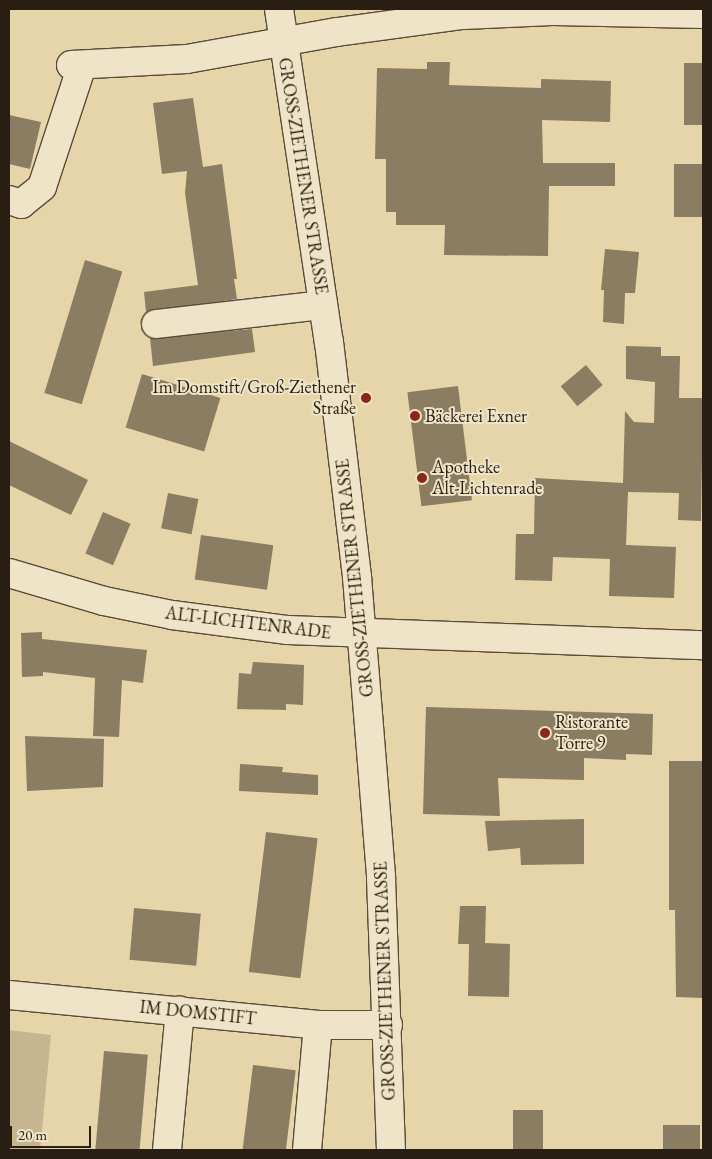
<!DOCTYPE html>
<meta charset="utf-8">
<style>
body{margin:0}
#map{position:relative;width:712px;height:1159px;overflow:hidden;background:#e6d5a9;font-family:"EB Garamond",serif}
div>[style]{position:absolute}
.green>*{inset:0;background:#c6b68f}
.building>*{inset:0;background:#8b7d61;transform-origin:0 0}
.roads{filter:drop-shadow(1px 0 #584c38) drop-shadow(-1px 0 #584c38) drop-shadow(0 1px #584c38) drop-shadow(0 -1px #584c38)}
.minor>*{height:28px;margin:-14px;padding:0 14px;transform-origin:14px;border-radius:14px;background:#efe4c7}
.dots>*{width:14px;height:14px;translate:-50% -50%;box-sizing:border-box;border:2px solid #efe4c7;border-radius:50%}
span{translate:-50% -50%;white-space:nowrap;text-align:center;line-height:1.15;-webkit-text-stroke:4px #efe4c7;paint-order:stroke}
.street-label{font-size:18px;color:#281e12}
.poi-label{font-size:18px;color:#281e12}
.right{translate:-100% -50%;text-align:right}
.left{translate:0 -50%;text-align:left}
.frame{position:absolute;inset:0;border:10px solid #281e12;pointer-events:none}
.scale{position:absolute;left:10px;top:1126px;width:81px;height:22px;box-sizing:border-box;border:2px solid #281e12;border-top:0;padding-left:6px;font-size:15px;line-height:18px;white-space:nowrap;color:#281e12;-webkit-text-stroke:4px #efe4c7;paint-order:stroke}
</style>
<div id="map">
<div class="green">
<i style="clip-path:polygon(9px 1030px,51px 1035px,40px 1150px,9px 1150px)"></i>
</div>
<div class="building">
<i style="clip-path:polygon(427px 62px,450px 62px,449px 85px,541px 88px,541px 79px,611px 81px,610px 122px,542px 120px,543px 163px,615px 163px,615px 186px,549px 186px,548px 256px,444px 255px,445px 225px,396px 225px,396px 212px,386px 212px,386px 159px,375px 159px,377px 68px,427px 69px)"></i>
<i style="left:684px;top:63px;width:19px;height:62px"></i>
<i style="clip-path:polygon(193px 98px,203px 167px,222px 164px,237px 279px,234px 279px,237px 299px,146px 312px,144px 292px,198px 285px,185px 193px,187px 171px,162px 174px,153px 103px)"></i>
<i style="clip-path:polygon(9px 115px,41px 122px,30px 169px,9px 164px)"></i>
<i style="left:674px;top:164px;width:29px;height:53px"></i>
<i style="clip-path:polygon(605px 249px,639px 252px,635px 293px,625px 293px,624px 324px,603px 322px,604px 290px,601px 290px)"></i>
<i style="left:85px;top:260px;width:39px;height:139px;rotate:17deg"></i>
<i style="clip-path:polygon(252px 329px,255px 352px,153px 366px,150px 338px)"></i>
<i style="clip-path:polygon(626px 346px,661px 347px,661px 356px,680px 356px,679px 398px,703px 398px,701px 521px,678px 520px,679px 493px,628px 492px,626px 545px,676px 547px,674px 598px,609px 596px,610px 559px,553px 557px,552px 581px,515px 580px,516px 534px,534px 534px,535px 478px,623px 483px,625px 411px,634px 422px,654px 423px,655px 382px,626px 379px)"></i>
<i style="left:586px;top:365px;width:26px;height:33px;rotate:50deg"></i>
<i style="left:142px;top:374px;width:82px;height:56px;rotate:17deg"></i>
<i style="left:458px;top:386px;width:115px;height:51px;rotate:83deg"></i>
<i style="clip-path:polygon(9px 441px,88px 480px,71px 515px,9px 485px)"></i>
<i style="left:168px;top:493px;width:31px;height:36px;rotate:11deg"></i>
<i style="left:103px;top:512px;width:30px;height:45px;rotate:23deg"></i>
<i style="left:201px;top:535px;width:73px;height:45px;rotate:8deg"></i>
<i style="clip-path:polygon(42px 632px,42px 639px,147px 650px,143px 683px,122px 680px,119px 737px,93px 736px,95px 678px,43px 672px,43px 676px,22px 677px,21px 633px)"></i>
<i style="clip-path:polygon(253px 662px,304px 665px,303px 705px,286px 704px,286px 710px,237px 709px,239px 673px,251px 674px)"></i>
<i style="clip-path:polygon(426px 707px,653px 714px,652px 755px,626px 754px,626px 760px,584px 758px,584px 780px,498px 778px,500px 816px,423px 814px)"></i>
<i style="clip-path:polygon(25px 736px,104px 739px,103px 787px,27px 791px)"></i>
<i style="clip-path:polygon(669px 761px,703px 761px,703px 998px,676px 997px,675px 910px,669px 910px)"></i>
<i style="clip-path:polygon(240px 764px,283px 767px,282px 772px,318px 775px,318px 795px,239px 791px)"></i>
<i style="clip-path:polygon(584px 819px,584px 864px,521px 865px,520px 848px,488px 851px,485px 821px)"></i>
<i style="left:266px;top:832px;width:52px;height:141px;rotate:7deg"></i>
<i style="clip-path:polygon(460px 906px,486px 906px,485px 943px,510px 944px,509px 997px,468px 996px,469px 944px,458px 944px)"></i>
<i style="left:134px;top:908px;width:67px;height:52px;rotate:5deg"></i>
<i style="left:104px;top:1051px;width:44px;height:99px;rotate:5deg"></i>
<i style="left:253px;top:1065px;width:43px;height:85px;rotate:7deg"></i>
<i style="left:513px;top:1110px;width:30px;height:40px"></i>
<i style="left:663px;top:1125px;width:37px;height:25px"></i>
</div>
<div class="roads">
<div class="minor">
<i style="left:279px;top:9px;width:337px;rotate:81.5deg"></i>
<i style="left:329px;top:342px;width:237px;rotate:83.2deg"></i>
<i style="left:357px;top:577px;width:302px;rotate:85.4deg"></i>
<i style="left:381px;top:878px;width:272px;rotate:87.9deg"></i>
<i style="left:71px;top:65px;width:116px;rotate:-3deg"></i>
<i style="left:187px;top:59px;width:152px;rotate:-10.2deg"></i>
<i style="left:337px;top:32px;width:127px;rotate:-7.7deg"></i>
<i style="left:463px;top:15px;width:89px;rotate:-2.6deg"></i>
<i style="left:552px;top:11px;width:151px;rotate:1.1deg"></i>
<i style="left:9px;top:200px;width:13px;rotate:18deg"></i>
<i style="left:21px;top:204px;width:27px;rotate:-39deg"></i>
<i style="left:42px;top:187px;width:128px;rotate:-71.8deg"></i>
<i style="left:156px;top:324px;width:168px;rotate:-6.5deg"></i>
<i style="left:9px;top:573px;width:99px;rotate:16.4deg"></i>
<i style="left:104px;top:601px;width:69px;rotate:11.6deg"></i>
<i style="left:172px;top:615px;width:117px;rotate:7.4deg"></i>
<i style="left:288px;top:630px;width:415px;rotate:2.1deg"></i>
<i style="left:9px;top:995px;width:314px;rotate:5.5deg"></i>
<i style="left:322px;top:1025px;width:66px"></i>
<i style="left:167px;top:1150px;width:140px;rotate:-84.7deg"></i>
<i style="left:307px;top:1150px;width:125px;rotate:-85deg"></i>
</div>
</div>
<div class="dots">
<i style="left:366px;top:398px;background:#8f2418"></i>
<i style="left:415px;top:416px;background:#8f2418"></i>
<i style="left:422px;top:478px;background:#8f2418"></i>
<i style="left:545px;top:733px;background:#8f2418"></i>
</div>
<div class="street-label">
<span style="left:303px;top:176px;rotate:81deg">GROSS-ZIETHENER STRASSE</span>
<span style="left:355px;top:578px;rotate:-96deg">GROSS-ZIETHENER STRASSE</span>
<span style="left:248px;top:623px;rotate:7deg">ALT-LICHTENRADE</span>
<span style="left:385px;top:981px;rotate:-92deg">GROSS-ZIETHENER STRASSE</span>
<span style="left:198px;top:1013px;rotate:6deg">IM DOMSTIFT</span>
</div>
<div class="poi-label">
<span class="right" style="left:356px;top:398px">Im Domstift/Groß-Ziethener<br>Straße</span>
<span class="left" style="left:425px;top:416px">Bäckerei Exner</span>
<span class="left" style="left:432px;top:478px">Apotheke<br>Alt-Lichtenrade</span>
<span class="left" style="left:555px;top:733px">Ristorante<br>Torre 9</span>
</div>
<div class="frame"></div>
<div class="scale">20 m</div>
</div>
